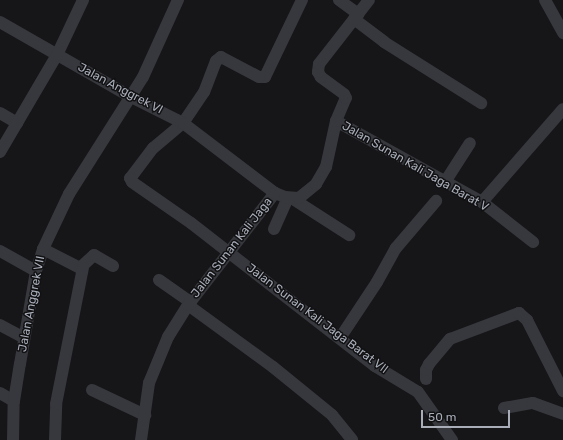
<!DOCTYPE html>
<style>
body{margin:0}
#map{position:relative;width:563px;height:440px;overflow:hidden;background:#161618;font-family:Rubik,sans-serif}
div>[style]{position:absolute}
.minor>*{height:12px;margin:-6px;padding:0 6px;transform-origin:6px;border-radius:6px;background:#37383d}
span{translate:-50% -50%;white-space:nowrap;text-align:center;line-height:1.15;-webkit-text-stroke:3px #111113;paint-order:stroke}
.street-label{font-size:12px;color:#a8adb8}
.scale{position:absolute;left:421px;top:410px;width:89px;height:18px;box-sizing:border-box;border:2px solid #a8adb8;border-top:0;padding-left:5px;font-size:12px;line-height:14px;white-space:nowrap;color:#a8adb8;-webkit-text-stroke:3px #111113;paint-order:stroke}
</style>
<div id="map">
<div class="minor">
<i style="left:302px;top:0;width:85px;rotate:115.7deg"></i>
<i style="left:265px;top:77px;width:6px;rotate:180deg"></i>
<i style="left:259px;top:77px;width:43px;rotate:-152.2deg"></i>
<i style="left:221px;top:57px;width:6px;rotate:141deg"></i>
<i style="left:216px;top:61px;width:33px;rotate:111deg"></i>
<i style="left:204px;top:92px;width:37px;rotate:124deg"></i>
<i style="left:183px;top:123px;width:39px;rotate:140deg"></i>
<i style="left:153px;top:148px;width:38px;rotate:127deg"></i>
<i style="left:130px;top:178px;width:4px;rotate:63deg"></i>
<i style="left:132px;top:182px;width:72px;rotate:34.8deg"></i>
<i style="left:191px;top:223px;width:233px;rotate:37.9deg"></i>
<i style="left:375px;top:366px;width:50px;rotate:31.2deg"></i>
<i style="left:418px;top:392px;width:59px;rotate:54.7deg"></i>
<i style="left:339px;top:0;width:24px;rotate:36deg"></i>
<i style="left:545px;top:0;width:38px;rotate:61deg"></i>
<i style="left:354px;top:19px;width:38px;rotate:37deg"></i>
<i style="left:384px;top:42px;width:115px;rotate:32.2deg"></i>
<i style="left:0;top:22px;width:151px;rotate:29.8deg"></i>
<i style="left:131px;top:97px;width:58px;rotate:26.6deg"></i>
<i style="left:183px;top:123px;width:116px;rotate:37.3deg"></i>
<i style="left:0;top:113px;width:20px;rotate:30deg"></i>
<i style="left:336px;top:121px;width:167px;rotate:29deg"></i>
<i style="left:482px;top:202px;width:65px;rotate:38.1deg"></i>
<i style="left:0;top:152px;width:113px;rotate:-59.6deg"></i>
<i style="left:57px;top:55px;width:61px;rotate:-64.7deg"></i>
<i style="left:445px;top:182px;width:46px;rotate:-57.3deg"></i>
<i style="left:293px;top:199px;width:67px;rotate:32.7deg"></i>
<i style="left:482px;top:202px;width:123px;rotate:-48.9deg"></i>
<i style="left:274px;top:229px;width:34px;rotate:-66deg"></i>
<i style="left:43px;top:249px;width:42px;rotate:27.2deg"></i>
<i style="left:80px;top:268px;width:19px;rotate:-43deg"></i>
<i style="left:94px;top:255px;width:22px;rotate:30deg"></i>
<i style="left:0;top:251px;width:41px;rotate:29.1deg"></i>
<i style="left:159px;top:280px;width:39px;rotate:35deg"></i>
<i style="left:188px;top:305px;width:105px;rotate:36.1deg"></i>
<i style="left:273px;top:367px;width:76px;rotate:39.1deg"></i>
<i style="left:332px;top:415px;width:32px;rotate:51deg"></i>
<i style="left:0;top:325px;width:27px;rotate:28deg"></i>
<i style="left:340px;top:338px;width:67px;rotate:-56.5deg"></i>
<i style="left:377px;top:282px;width:39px;rotate:-61deg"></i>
<i style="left:396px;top:248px;width:62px;rotate:-49.6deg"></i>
<i style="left:426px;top:379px;width:9px;rotate:-90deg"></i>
<i style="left:426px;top:370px;width:7px;rotate:-63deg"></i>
<i style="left:429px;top:364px;width:33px;rotate:-50deg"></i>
<i style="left:450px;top:339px;width:74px;rotate:-20.6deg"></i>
<i style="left:519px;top:313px;width:11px;rotate:41deg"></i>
<i style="left:527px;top:320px;width:80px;rotate:63.1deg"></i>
<i style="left:92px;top:390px;width:59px;rotate:25.3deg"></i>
<i style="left:0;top:393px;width:16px;rotate:30deg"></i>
<i style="left:504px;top:408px;width:29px;rotate:-10deg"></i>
<i style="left:533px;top:403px;width:32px;rotate:20deg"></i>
<i style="left:13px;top:440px;width:39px;rotate:-89deg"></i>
<i style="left:14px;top:401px;width:37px;rotate:-81deg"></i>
<i style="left:20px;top:364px;width:94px;rotate:-80.2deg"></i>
<i style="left:36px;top:271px;width:23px;rotate:-72deg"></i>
<i style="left:43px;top:249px;width:61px;rotate:-64.7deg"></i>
<i style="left:69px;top:194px;width:138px;rotate:-57.7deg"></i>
<i style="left:143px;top:77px;width:85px;rotate:-65.6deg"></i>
<i style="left:55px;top:440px;width:36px;rotate:-88deg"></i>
<i style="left:56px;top:404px;width:139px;rotate:-78.8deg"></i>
<i style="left:141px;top:440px;width:58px;rotate:-82deg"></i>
<i style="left:149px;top:383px;width:50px;rotate:-67.6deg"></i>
<i style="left:168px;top:337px;width:38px;rotate:-58deg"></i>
<i style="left:188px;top:305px;width:142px;rotate:-52.2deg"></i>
<i style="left:275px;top:193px;width:11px;rotate:22deg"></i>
<i style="left:285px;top:197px;width:14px;rotate:4deg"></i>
<i style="left:299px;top:198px;width:22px;rotate:-39deg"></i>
<i style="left:316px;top:184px;width:20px;rotate:-60deg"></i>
<i style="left:326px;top:167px;width:47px;rotate:-77.7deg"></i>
<i style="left:336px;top:121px;width:25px;rotate:-67deg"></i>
<i style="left:346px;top:98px;width:4px;rotate:-117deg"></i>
<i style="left:344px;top:94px;width:29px;rotate:-144deg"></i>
<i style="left:321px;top:77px;width:6px;rotate:-121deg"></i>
<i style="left:318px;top:72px;width:8px;rotate:-83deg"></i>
<i style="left:319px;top:64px;width:81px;rotate:-52deg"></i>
</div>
<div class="street-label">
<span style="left:120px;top:89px;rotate:28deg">Jalan Anggrek VI</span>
<span style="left:415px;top:167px;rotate:30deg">Jalan Sunan Kali Jaga Barat V</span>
<span style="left:232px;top:248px;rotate:-52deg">Jalan Sunan Kali Jaga</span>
<span style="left:32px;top:304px;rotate:-79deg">Jalan Anggrek VII</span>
<span style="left:317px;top:319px;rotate:37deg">Jalan Sunan Kali Jaga Barat VII</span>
</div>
<div class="scale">50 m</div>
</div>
